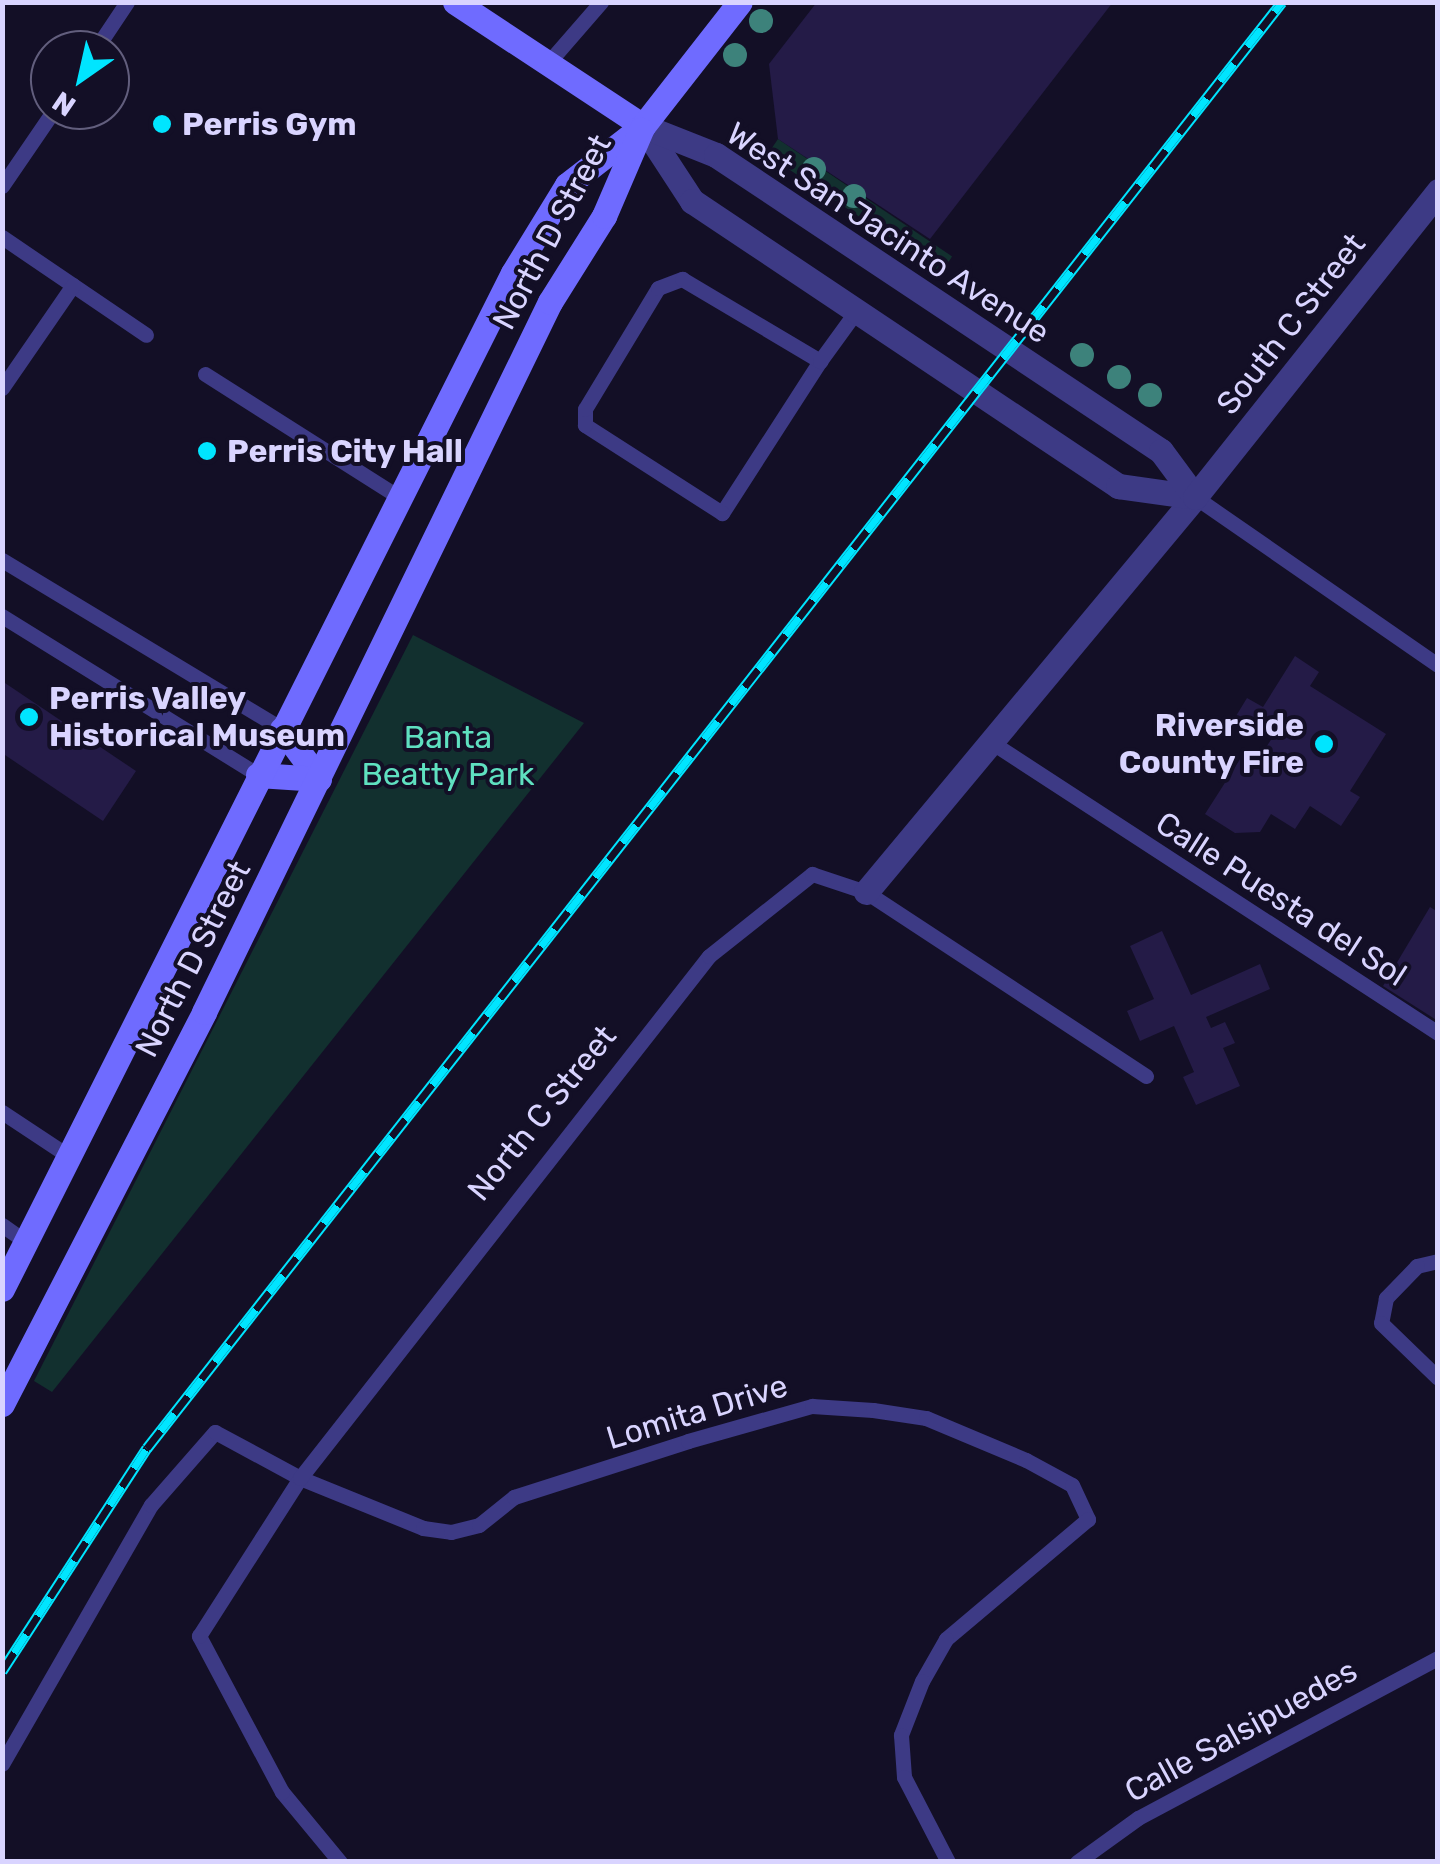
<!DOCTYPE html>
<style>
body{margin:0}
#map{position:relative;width:1440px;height:1864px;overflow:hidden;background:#130f26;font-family:Rubik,sans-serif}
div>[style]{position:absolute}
.green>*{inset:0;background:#12302f;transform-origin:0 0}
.building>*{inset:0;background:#241b47}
.service>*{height:15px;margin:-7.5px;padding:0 7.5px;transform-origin:7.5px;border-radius:7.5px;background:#3d3a85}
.minor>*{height:25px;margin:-12.5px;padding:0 12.5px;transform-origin:12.5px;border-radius:12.5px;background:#3d3a85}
.tertiary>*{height:25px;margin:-12.5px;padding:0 12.5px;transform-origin:12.5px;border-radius:12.5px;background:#3d3a85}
.secondary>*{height:25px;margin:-12.5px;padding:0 12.5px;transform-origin:12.5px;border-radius:12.5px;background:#6f6bff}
.rail>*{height:11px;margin-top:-5.5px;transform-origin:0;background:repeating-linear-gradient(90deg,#130f26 0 22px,#00e5ff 0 44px);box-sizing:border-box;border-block:2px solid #00e5ff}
.trees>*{width:24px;height:24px;margin:-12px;border-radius:50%;background:#3d827b}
.dots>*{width:28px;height:28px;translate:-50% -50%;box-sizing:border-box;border:5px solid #130f26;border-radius:50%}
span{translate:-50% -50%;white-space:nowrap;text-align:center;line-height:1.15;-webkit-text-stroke:8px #130f26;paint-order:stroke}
.poi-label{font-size:32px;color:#d9d4ff;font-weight:700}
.left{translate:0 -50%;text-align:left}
.right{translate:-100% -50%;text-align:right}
.street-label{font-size:32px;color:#d9d4ff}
.park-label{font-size:32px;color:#5fe0c0}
.frame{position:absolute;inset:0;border:5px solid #d9d4ff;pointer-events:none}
.north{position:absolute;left:30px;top:30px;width:100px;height:100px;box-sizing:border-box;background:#130f26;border:2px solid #625e7d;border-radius:50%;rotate:214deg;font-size:28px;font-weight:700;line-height:40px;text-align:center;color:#d9d4ff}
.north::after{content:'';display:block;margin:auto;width:35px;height:45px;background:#00e5ff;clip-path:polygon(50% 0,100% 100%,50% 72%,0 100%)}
</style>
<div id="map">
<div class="green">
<i style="left:778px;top:139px;width:210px;height:19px;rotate:34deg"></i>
<i style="clip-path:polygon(413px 635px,584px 723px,52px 1392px,34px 1381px)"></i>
</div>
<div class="building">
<i style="clip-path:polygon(817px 2px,1113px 2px,930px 239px,778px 139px,769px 64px)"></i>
<i style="clip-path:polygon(1295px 656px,1319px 672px,1310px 686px,1386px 734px,1350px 791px,1360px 797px,1341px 826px,1310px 806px,1295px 829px,1271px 814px,1260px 832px,1235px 833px,1205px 814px,1244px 753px,1257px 761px,1278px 729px,1259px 716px,1252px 726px,1236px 716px,1247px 698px,1263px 707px)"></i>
<i style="clip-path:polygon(2px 681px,136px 771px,103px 821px,2px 753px)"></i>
<i style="clip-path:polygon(1430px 907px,1438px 912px,1438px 1021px,1383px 986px)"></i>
<i style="clip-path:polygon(1162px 931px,1191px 995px,1260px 964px,1270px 989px,1206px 1017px,1211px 1028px,1225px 1022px,1235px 1043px,1223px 1048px,1240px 1086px,1196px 1105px,1183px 1077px,1194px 1072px,1174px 1026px,1140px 1041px,1127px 1011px,1154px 999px,1130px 946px)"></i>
</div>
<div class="service">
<i style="left:95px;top:50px;width:58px;rotate:-56.3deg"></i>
<i style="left:548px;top:63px;width:81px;rotate:-49deg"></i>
<i style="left:2px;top:186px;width:92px;rotate:-55.6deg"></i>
<i style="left:2px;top:237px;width:174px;rotate:34.2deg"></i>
<i style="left:820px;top:361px;width:181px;rotate:122.8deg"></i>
<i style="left:722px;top:513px;width:163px;rotate:-147.3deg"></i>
<i style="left:585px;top:425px;width:16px;rotate:-90deg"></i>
<i style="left:585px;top:409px;width:141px;rotate:-58.9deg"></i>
<i style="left:658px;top:288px;width:26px;rotate:-21deg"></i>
<i style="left:682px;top:279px;width:161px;rotate:30.7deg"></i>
<i style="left:820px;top:361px;width:63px;rotate:-54deg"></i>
<i style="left:205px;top:374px;width:230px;rotate:32.4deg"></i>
<i style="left:2px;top:388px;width:125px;rotate:-55.4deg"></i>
<i style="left:1195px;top:497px;width:295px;rotate:34.7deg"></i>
<i style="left:2px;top:560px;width:327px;rotate:31.1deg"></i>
<i style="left:2px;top:616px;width:301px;rotate:31.8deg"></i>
<i style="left:994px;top:744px;width:530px;rotate:33.06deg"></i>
<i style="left:2px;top:1112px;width:82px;rotate:33.5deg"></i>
<i style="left:2px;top:1225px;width:28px;rotate:35deg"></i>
<i style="left:1438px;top:1261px;width:22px;rotate:167deg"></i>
<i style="left:1417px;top:1266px;width:45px;rotate:134.1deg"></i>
<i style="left:1386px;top:1298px;width:25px;rotate:101deg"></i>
<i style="left:1381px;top:1323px;width:79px;rotate:44deg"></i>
<i style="left:2px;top:1764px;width:299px;rotate:-60.1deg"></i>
<i style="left:151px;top:1505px;width:97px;rotate:-48.8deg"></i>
<i style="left:215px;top:1432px;width:97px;rotate:28.4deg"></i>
<i style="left:300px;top:1478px;width:133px;rotate:22.1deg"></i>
<i style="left:423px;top:1528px;width:28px;rotate:8deg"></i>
<i style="left:451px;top:1532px;width:29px;rotate:-14deg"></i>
<i style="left:479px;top:1525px;width:45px;rotate:-38.7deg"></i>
<i style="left:514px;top:1497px;width:183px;rotate:-17.8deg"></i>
<i style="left:688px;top:1441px;width:129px;rotate:-15.8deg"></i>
<i style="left:812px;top:1406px;width:61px;rotate:3.8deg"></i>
<i style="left:873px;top:1410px;width:54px;rotate:8.6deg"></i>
<i style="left:926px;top:1418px;width:108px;rotate:22.8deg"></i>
<i style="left:1026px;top:1460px;width:52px;rotate:28.5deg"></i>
<i style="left:1072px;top:1485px;width:38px;rotate:65deg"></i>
<i style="left:1088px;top:1519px;width:186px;rotate:139.8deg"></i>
<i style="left:946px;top:1639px;width:48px;rotate:119.7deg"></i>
<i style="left:922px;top:1681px;width:58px;rotate:111.3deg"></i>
<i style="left:901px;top:1735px;width:42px;rotate:85.9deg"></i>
<i style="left:904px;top:1777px;width:96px;rotate:62.6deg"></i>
<i style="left:340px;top:1862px;width:91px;rotate:-129.6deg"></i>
<i style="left:282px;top:1792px;width:177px;rotate:-118deg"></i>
<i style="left:199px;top:1636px;width:188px;rotate:-57.4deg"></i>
<i style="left:300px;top:1478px;width:663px;rotate:-51.92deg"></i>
<i style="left:709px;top:956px;width:132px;rotate:-38.5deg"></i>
<i style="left:812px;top:874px;width:57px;rotate:18.4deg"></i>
<i style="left:866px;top:892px;width:335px;rotate:33.3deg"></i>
<i style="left:1077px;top:1862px;width:75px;rotate:-35.8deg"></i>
<i style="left:1138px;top:1818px;width:340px;rotate:-28.1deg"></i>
</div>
<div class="minor">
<i style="left:866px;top:892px;width:514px;rotate:-50.21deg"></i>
</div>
<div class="tertiary">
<i style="left:643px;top:126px;width:90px;rotate:56.8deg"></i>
<i style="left:692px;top:201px;width:513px;rotate:33.78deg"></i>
<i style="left:1118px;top:486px;width:78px;rotate:8.1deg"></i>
<i style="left:643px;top:126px;width:79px;rotate:21.7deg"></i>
<i style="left:716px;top:155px;width:534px;rotate:33.63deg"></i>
<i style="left:1161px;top:451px;width:57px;rotate:53.5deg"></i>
<i style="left:1195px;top:497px;width:391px;rotate:-51.5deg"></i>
</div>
<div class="secondary">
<i style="left:455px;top:2px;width:225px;rotate:33.4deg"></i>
<i style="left:282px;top:729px;width:62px;rotate:53.5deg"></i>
<i style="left:258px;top:775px;width:61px;rotate:3.8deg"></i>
<i style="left:2px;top:1289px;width:1137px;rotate:-63.3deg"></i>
<i style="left:513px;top:273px;width:103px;rotate:-58.5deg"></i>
<i style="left:567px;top:185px;width:96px;rotate:-37.8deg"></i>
<i style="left:643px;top:126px;width:157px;rotate:-52deg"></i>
<i style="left:2px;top:1404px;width:441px;rotate:-62.7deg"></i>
<i style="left:204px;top:1012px;width:790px;rotate:-64.02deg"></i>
<i style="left:550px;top:302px;width:102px;rotate:-57.9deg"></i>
<i style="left:604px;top:216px;width:94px;rotate:-66.7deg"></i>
</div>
<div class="rail">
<i style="left:2px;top:1671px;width:266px;rotate:-57deg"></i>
<i style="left:147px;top:1448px;width:1838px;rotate:-51.87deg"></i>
</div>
<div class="trees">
<i style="left:761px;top:21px"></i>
<i style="left:735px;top:55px"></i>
<i style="left:814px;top:169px"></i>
<i style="left:854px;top:196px"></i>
<i style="left:1082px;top:355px"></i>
<i style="left:1119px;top:377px"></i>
<i style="left:1150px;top:395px"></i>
</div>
<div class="dots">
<i style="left:162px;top:124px;background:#00e5ff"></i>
<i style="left:207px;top:451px;background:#00e5ff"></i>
<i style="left:29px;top:717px;background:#00e5ff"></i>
<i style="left:1324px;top:744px;background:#00e5ff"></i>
</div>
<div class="poi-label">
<span class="left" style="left:182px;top:124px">Perris Gym</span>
<span class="left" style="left:227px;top:451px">Perris City Hall</span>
<span class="left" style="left:49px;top:717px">Perris Valley<br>Historical Museum</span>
<span class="right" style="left:1304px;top:744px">Riverside<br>County Fire</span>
</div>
<div class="street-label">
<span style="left:552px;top:232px;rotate:-62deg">North D Street</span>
<span style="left:888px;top:233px;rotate:33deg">West San Jacinto Avenue</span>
<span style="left:1291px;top:324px;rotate:-52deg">South C Street</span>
<span style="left:1281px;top:899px;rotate:33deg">Calle Puesta del Sol</span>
<span style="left:193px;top:959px;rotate:-63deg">North D Street</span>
<span style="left:542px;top:1113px;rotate:-51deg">North C Street</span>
<span style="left:697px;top:1412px;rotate:-17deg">Lomita Drive</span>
<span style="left:1241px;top:1731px;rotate:-29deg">Calle Salsipuedes</span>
</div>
<div class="park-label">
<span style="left:448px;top:756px">Banta<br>Beatty Park</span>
</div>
<div class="frame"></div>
<div class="north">N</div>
</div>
